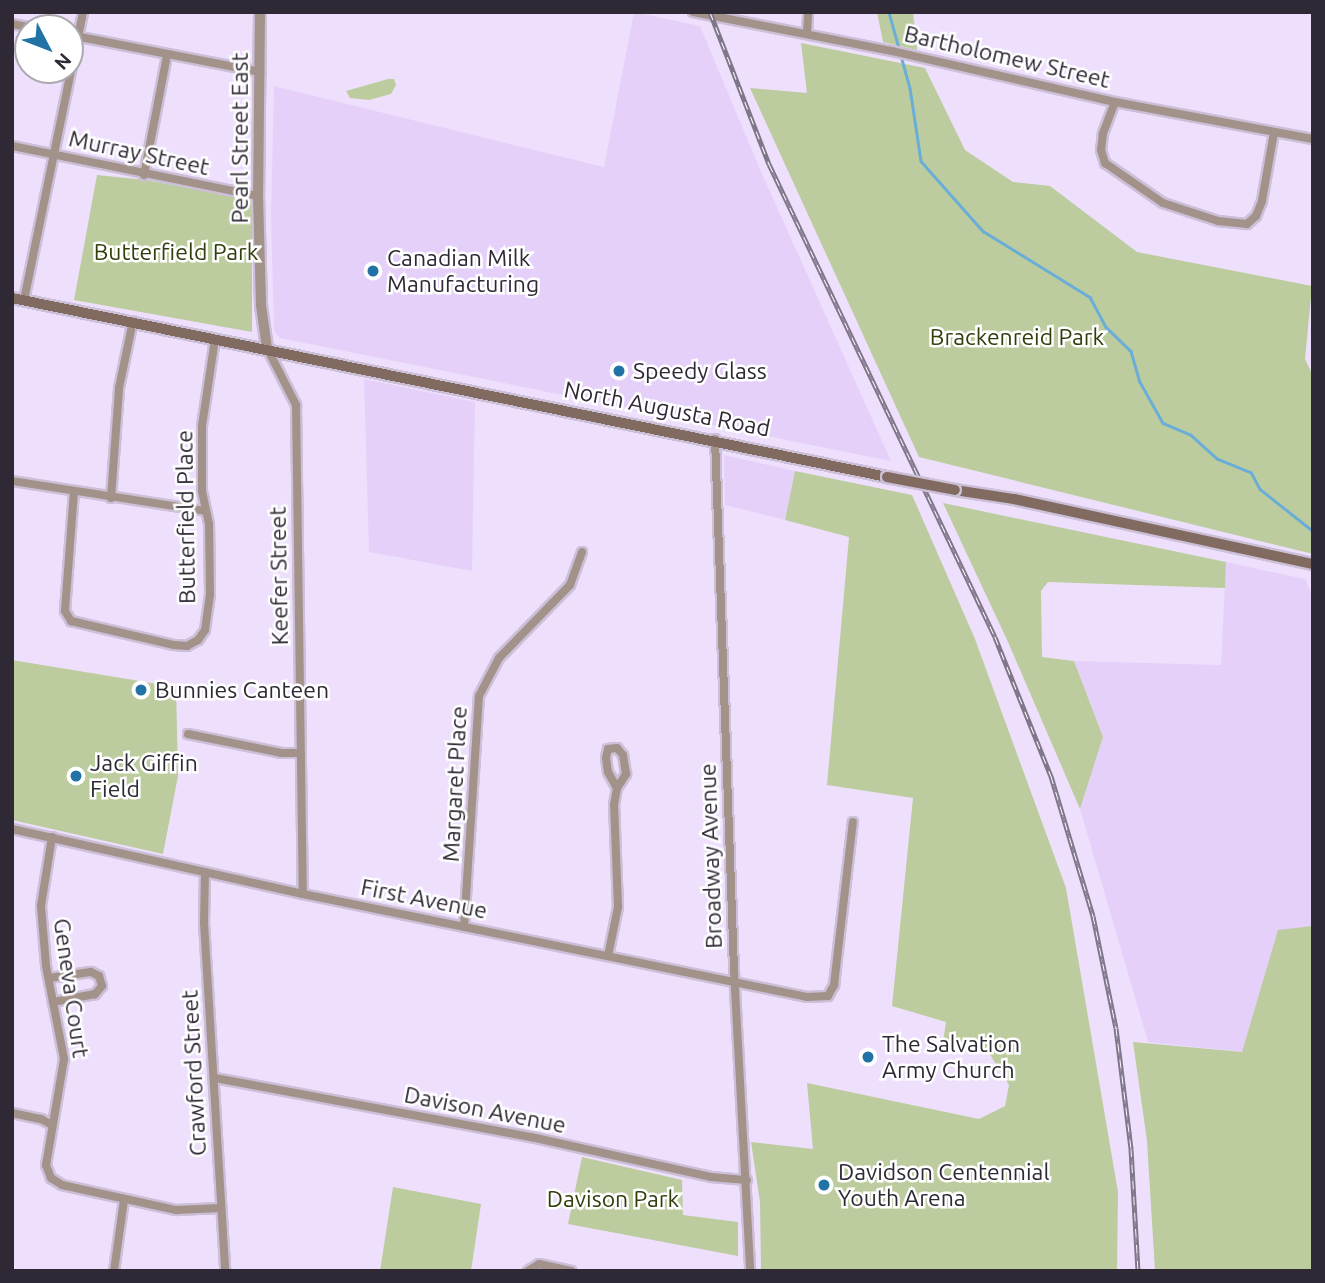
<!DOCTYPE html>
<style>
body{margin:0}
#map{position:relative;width:1325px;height:1283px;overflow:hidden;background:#eee0fc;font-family:Ubuntu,sans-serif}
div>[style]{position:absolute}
.built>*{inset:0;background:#e5d0fa}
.green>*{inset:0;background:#bccc9e}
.stream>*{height:2.5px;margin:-1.25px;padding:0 1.25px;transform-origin:1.25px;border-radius:1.25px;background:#6aaed7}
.roads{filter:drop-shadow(2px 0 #ccbfd8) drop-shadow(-2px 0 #ccbfd8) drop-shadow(0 2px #ccbfd8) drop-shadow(0 -2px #ccbfd8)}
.minor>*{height:8px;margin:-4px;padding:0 4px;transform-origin:4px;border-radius:4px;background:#a2928a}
.tertiary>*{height:10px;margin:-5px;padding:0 5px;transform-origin:5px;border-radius:5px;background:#a2928a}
.secondary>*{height:10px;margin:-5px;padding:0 5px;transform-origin:5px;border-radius:5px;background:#816a5f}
.rail>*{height:5px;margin-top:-2.5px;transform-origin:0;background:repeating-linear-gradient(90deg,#fff 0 8px,#80768a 0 16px);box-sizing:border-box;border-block:2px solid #80768a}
.bridges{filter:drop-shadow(2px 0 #ccbfd8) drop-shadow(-2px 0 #ccbfd8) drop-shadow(0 2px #ccbfd8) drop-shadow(0 -2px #ccbfd8)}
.secondary-bridge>*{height:10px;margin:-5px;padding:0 5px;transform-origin:5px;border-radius:5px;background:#816a5f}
.dots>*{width:19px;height:19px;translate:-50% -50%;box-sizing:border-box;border:4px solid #fff;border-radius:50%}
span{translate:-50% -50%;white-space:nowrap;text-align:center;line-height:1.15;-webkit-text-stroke:5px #fff;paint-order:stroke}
.street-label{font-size:23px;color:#2f2835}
.park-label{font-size:23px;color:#313e0c}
.poi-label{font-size:23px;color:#2f2835}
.left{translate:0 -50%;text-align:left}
.frame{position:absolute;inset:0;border:14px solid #2f2835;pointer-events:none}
.north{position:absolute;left:14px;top:14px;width:70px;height:70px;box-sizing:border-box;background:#fff;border:2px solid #aca9ae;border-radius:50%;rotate:132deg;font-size:19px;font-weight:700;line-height:28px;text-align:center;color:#2f2835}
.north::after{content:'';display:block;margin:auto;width:24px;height:32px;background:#2073a4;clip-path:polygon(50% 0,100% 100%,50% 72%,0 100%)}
</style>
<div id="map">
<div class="built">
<i style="clip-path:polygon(634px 12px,700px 26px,759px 167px,891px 461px,280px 338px,274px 331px,271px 215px,274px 86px,604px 167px)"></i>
<i style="clip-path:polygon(364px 379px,475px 402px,472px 571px,369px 552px)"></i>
<i style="clip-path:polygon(724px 455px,795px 471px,785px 520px,725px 505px)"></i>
<i style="clip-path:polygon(1226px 562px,1305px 579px,1313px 597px,1313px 926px,1278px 931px,1243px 1052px,1148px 1042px,1080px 809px,1103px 737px,1074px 661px,1221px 665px)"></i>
</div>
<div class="green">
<i style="clip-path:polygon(877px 12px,913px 12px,917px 50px,883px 42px)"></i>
<i style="clip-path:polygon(801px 43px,925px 68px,965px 150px,1013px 182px,1050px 186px,1137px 252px,1312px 286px,1305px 359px,1313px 376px,1313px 554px,919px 457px,750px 88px,807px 93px)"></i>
<i style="clip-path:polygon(388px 79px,394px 79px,396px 85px,391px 94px,369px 100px,350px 98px,346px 91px)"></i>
<i style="clip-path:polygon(97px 175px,146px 180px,252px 200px,252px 332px,74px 300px)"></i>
<i style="clip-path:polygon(795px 471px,912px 495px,975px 639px,1066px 888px,1118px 1192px,1117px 1271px,761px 1271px,760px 1202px,751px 1142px,813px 1149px,807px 1083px,979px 1119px,1005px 1106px,1009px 1085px,989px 1053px,943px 1042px,946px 1022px,892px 1006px,913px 798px,827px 785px,849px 537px,785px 520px)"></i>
<i style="clip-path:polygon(943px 503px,1226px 562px,1225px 588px,1048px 582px,1041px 591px,1042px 657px,1074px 661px,1103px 737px,1080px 809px,1008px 642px)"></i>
<i style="clip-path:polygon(12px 660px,176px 687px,178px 776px,163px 854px,12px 820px)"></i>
<i style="clip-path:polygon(1313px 926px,1313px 1271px,1155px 1271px,1147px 1141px,1133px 1042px,1242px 1052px,1278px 930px)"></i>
<i style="clip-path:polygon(582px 1157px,682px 1180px,683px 1215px,738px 1222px,738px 1256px,568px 1224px)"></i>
<i style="clip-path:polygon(393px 1187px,481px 1204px,471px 1271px,380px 1271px)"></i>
</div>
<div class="stream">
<i style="left:889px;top:12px;width:79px;rotate:74.6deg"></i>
<i style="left:910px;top:88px;width:74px;rotate:81.4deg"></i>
<i style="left:921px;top:161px;width:94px;rotate:48.5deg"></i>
<i style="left:983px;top:231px;width:126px;rotate:31.7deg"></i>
<i style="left:1090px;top:297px;width:34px;rotate:62deg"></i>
<i style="left:1106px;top:327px;width:35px;rotate:44deg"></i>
<i style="left:1131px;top:351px;width:32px;rotate:74deg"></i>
<i style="left:1140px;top:382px;width:47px;rotate:60.7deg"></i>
<i style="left:1163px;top:423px;width:30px;rotate:23deg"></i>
<i style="left:1191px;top:435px;width:36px;rotate:42deg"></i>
<i style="left:1218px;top:459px;width:35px;rotate:22deg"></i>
<i style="left:1251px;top:472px;width:19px;rotate:62deg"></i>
<i style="left:1260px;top:489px;width:68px;rotate:38.4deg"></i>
</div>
<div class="roads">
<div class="minor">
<i style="left:693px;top:12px;width:203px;rotate:11.1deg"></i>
<i style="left:892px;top:51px;width:229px;rotate:12.9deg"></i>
<i style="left:1115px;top:102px;width:201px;rotate:10.6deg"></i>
<i style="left:12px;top:24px;width:21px;rotate:11deg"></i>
<i style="left:807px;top:34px;width:22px;rotate:-87deg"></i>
<i style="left:70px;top:35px;width:194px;rotate:11deg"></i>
<i style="left:1115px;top:102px;width:34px;rotate:111deg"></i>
<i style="left:1103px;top:134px;width:16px;rotate:97deg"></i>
<i style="left:1101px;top:150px;width:14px;rotate:73deg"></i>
<i style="left:1105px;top:163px;width:70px;rotate:34.6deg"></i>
<i style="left:1163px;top:203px;width:58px;rotate:18.1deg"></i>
<i style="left:1218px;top:221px;width:29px;rotate:6deg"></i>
<i style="left:1247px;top:224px;width:12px;rotate:-42deg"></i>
<i style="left:1256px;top:216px;width:16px;rotate:-68deg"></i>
<i style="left:1262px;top:201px;width:70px;rotate:-80.1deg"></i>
<i style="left:12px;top:146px;width:251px;rotate:11.5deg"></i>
<i style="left:144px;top:175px;width:122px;rotate:-79.1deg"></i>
<i style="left:24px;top:300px;width:294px;rotate:-78.4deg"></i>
<i style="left:267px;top:348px;width:64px;rotate:63deg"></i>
<i style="left:296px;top:405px;width:489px;rotate:89.2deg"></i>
<i style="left:715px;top:439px;width:532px;rotate:87.95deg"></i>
<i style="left:734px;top:971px;width:300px;rotate:86.9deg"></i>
<i style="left:12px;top:481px;width:196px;rotate:8.8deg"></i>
<i style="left:74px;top:491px;width:120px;rotate:94.3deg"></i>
<i style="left:65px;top:611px;width:12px;rotate:59deg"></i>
<i style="left:71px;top:621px;width:106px;rotate:13.1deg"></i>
<i style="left:174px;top:645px;width:13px;rotate:4deg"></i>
<i style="left:187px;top:646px;width:13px;rotate:-29deg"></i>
<i style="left:198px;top:640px;width:12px;rotate:-55deg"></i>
<i style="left:205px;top:630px;width:36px;rotate:-82deg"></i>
<i style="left:210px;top:594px;width:70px;rotate:-90.8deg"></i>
<i style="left:209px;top:524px;width:34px;rotate:-102deg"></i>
<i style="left:202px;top:491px;width:65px;rotate:-90deg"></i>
<i style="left:202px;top:426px;width:88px;rotate:-81.5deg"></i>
<i style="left:111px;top:498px;width:110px;rotate:-85.8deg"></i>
<i style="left:119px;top:388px;width:68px;rotate:-78.2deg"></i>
<i style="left:188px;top:734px;width:95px;rotate:11.5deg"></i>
<i style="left:281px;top:753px;width:19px"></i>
<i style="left:12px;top:829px;width:298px;rotate:12.6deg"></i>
<i style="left:303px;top:894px;width:514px;rotate:11.55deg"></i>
<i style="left:807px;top:997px;width:21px;rotate:-3deg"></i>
<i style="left:828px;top:996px;width:13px;rotate:-61deg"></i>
<i style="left:834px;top:985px;width:164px;rotate:-83.4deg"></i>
<i style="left:52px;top:837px;width:70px;rotate:99.1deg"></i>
<i style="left:41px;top:906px;width:60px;rotate:85.2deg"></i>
<i style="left:46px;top:966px;width:95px;rotate:79deg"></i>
<i style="left:64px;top:1059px;width:108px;rotate:99.6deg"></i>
<i style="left:46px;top:1165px;width:14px;rotate:69deg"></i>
<i style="left:51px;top:1178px;width:13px;rotate:32deg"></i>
<i style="left:62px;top:1185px;width:117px;rotate:12.4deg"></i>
<i style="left:176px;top:1210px;width:45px;rotate:-2.5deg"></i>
<i style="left:205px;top:872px;width:51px;rotate:91.1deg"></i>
<i style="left:204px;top:923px;width:349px;rotate:86.5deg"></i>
<i style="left:464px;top:927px;width:231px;rotate:-86.3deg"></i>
<i style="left:479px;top:696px;width:43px;rotate:-62.2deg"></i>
<i style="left:499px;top:658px;width:102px;rotate:-45.8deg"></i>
<i style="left:570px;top:585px;width:35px;rotate:-70deg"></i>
<i style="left:608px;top:956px;width:50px;rotate:-78.5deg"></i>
<i style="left:618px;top:907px;width:102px;rotate:-92.2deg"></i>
<i style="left:614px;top:805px;width:17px;rotate:-80deg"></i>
<i style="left:617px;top:788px;width:17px;rotate:-57deg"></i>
<i style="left:626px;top:774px;width:19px;rotate:-99deg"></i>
<i style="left:623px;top:755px;width:9px;rotate:-131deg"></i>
<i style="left:617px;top:748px;width:9px;rotate:174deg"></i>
<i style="left:608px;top:749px;width:9px;rotate:103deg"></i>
<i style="left:606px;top:758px;width:14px;rotate:82deg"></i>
<i style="left:608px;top:772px;width:18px;rotate:61deg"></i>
<i style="left:49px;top:978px;width:42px;rotate:-8.1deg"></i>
<i style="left:91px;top:972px;width:9px;rotate:27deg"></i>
<i style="left:99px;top:976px;width:10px;rotate:73deg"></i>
<i style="left:102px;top:986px;width:11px;rotate:131deg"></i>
<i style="left:95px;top:994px;width:43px;rotate:169.2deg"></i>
<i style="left:215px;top:1078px;width:321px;rotate:10.6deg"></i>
<i style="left:531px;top:1137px;width:184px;rotate:12.5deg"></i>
<i style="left:711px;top:1177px;width:36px;rotate:5deg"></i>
<i style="left:12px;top:1113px;width:30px;rotate:12deg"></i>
<i style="left:41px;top:1119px;width:13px;rotate:29deg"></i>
<i style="left:114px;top:1271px;width:72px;rotate:-82deg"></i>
<i style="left:528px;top:1271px;width:13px;rotate:-32deg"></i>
<i style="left:539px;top:1264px;width:33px;rotate:12deg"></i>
</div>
<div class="tertiary">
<i style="left:260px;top:12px;width:184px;rotate:90.6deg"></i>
<i style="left:258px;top:196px;width:109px;rotate:88.4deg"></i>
<i style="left:261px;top:305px;width:43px;rotate:82.1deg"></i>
</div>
<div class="secondary">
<i style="left:12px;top:298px;width:893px;rotate:11.56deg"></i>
<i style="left:955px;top:490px;width:60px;rotate:8.7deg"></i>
<i style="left:1014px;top:499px;width:306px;rotate:12.3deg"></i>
</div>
</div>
<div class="rail">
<i style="left:710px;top:12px;width:163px;rotate:68.8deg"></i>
<i style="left:769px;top:164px;width:524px;rotate:64.46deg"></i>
<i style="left:995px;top:637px;width:150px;rotate:68.1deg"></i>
<i style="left:1051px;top:776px;width:146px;rotate:73.3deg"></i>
<i style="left:1093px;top:916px;width:114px;rotate:78.4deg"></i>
<i style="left:1116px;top:1028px;width:122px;rotate:82.9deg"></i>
<i style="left:1131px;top:1149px;width:122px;rotate:86.7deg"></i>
</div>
<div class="bridges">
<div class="secondary-bridge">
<i style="left:887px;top:477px;width:69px;rotate:10.8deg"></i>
</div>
</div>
<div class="dots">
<i style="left:373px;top:271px;background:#2073a4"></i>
<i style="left:619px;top:371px;background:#2073a4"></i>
<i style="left:141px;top:690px;background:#2073a4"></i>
<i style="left:76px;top:776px;background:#2073a4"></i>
<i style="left:868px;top:1057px;background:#2073a4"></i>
<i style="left:824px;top:1185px;background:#2073a4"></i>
</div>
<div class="street-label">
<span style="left:1007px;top:57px;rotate:13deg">Bartholomew Street</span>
<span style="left:240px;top:138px;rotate:-90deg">Pearl Street East</span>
<span style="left:139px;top:153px;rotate:12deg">Murray Street</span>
<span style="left:667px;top:409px;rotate:11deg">North Augusta Road</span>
<span style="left:186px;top:517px;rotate:-91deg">Butterfield Place</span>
<span style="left:279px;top:576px;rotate:-91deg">Keefer Street</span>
<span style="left:455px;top:784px;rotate:-87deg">Margaret Place</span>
<span style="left:711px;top:856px;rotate:-92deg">Broadway Avenue</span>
<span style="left:424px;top:899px;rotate:11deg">First Avenue</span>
<span style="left:71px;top:988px;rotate:82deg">Geneva Court</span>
<span style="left:194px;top:1073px;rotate:-93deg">Crawford Street</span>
<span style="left:485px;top:1110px;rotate:11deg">Davison Avenue</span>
</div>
<div class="park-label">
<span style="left:176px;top:252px">Butterfield Park</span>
<span style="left:1017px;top:337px">Brackenreid Park</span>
<span style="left:613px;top:1199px">Davison Park</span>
</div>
<div class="poi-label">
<span class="left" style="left:387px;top:271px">Canadian Milk<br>Manufacturing</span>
<span class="left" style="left:633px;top:371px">Speedy Glass</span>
<span class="left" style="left:155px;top:690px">Bunnies Canteen</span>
<span class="left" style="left:90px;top:776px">Jack Giffin<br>Field</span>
<span class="left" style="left:882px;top:1057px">The Salvation<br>Army Church</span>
<span class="left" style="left:838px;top:1185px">Davidson Centennial<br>Youth Arena</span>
</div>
<div class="frame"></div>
<div class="north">N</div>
</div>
